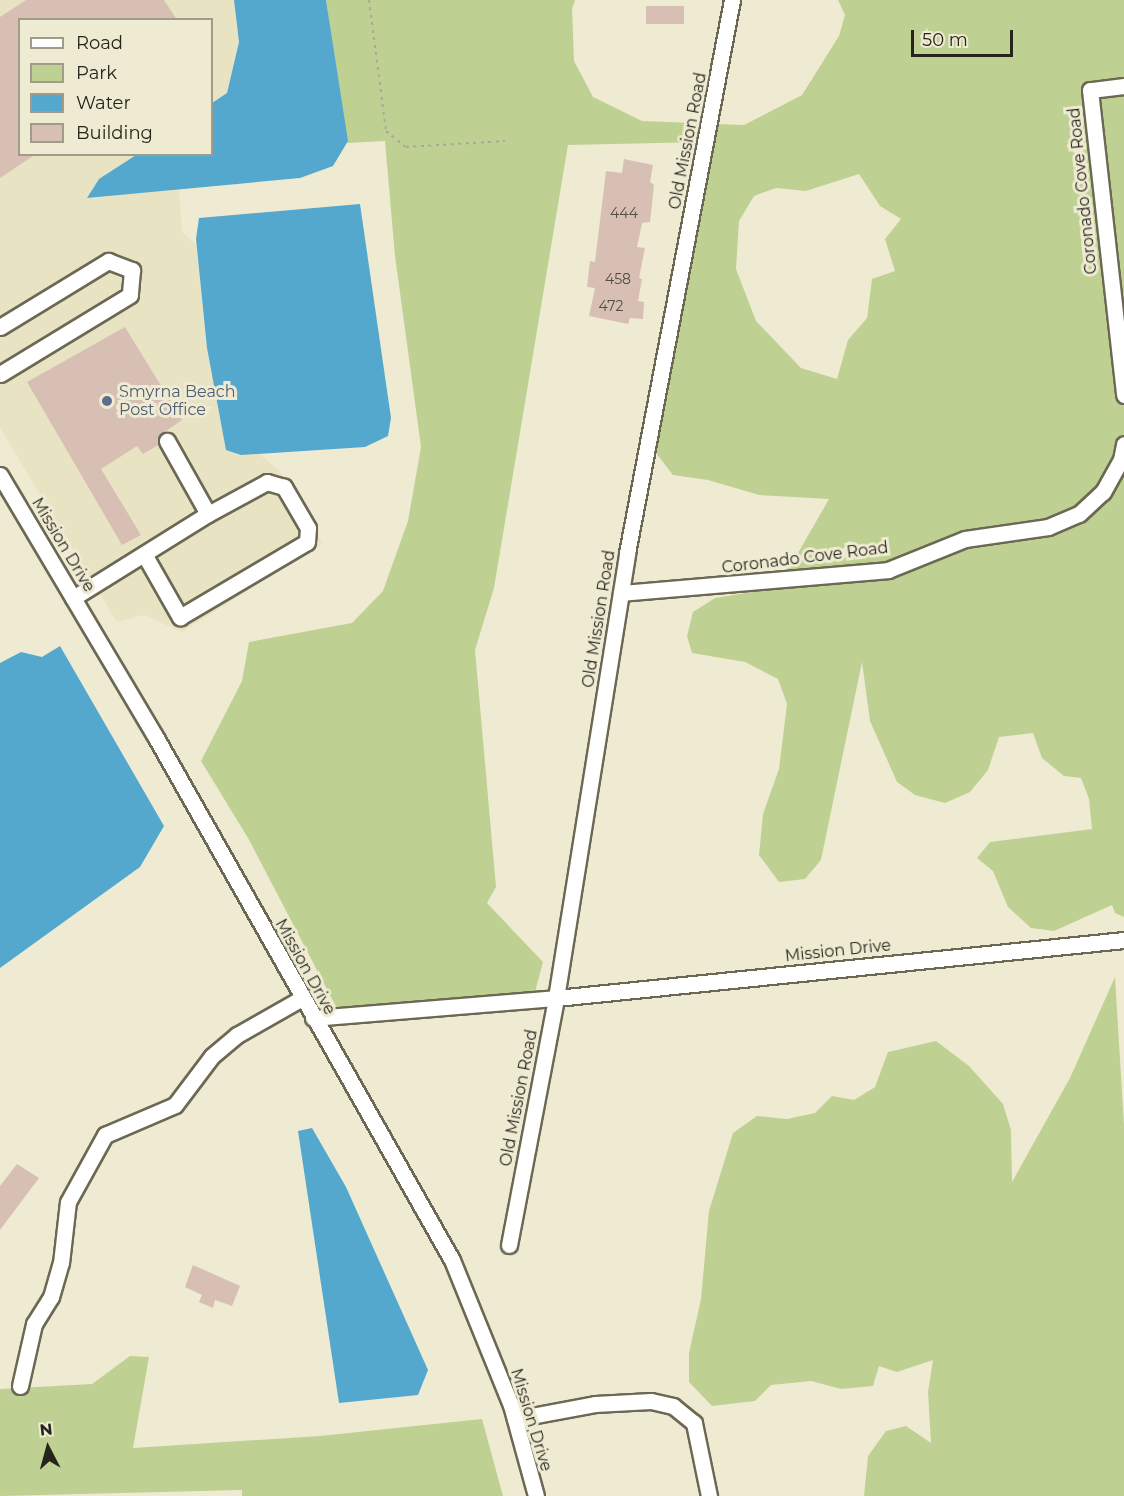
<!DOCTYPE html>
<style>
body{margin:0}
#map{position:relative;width:1124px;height:1496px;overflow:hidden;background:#efebd3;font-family:Montserrat,sans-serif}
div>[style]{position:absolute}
.built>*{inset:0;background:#e8e3c3}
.green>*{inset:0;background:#bed192}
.water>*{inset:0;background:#54a8cd}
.building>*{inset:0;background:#d7bfb3;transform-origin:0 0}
.path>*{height:2px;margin-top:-1px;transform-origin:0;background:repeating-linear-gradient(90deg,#aba895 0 3px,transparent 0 7.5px)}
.roads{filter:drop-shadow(2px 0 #6c6853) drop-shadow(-2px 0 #6c6853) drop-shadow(0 2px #6c6853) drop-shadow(0 -2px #6c6853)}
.minor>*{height:15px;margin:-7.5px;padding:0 7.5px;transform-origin:7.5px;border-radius:7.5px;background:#fff}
.dots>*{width:16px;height:16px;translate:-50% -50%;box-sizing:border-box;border:3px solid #efebd3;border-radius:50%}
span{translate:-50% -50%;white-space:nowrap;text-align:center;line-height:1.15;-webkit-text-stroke:6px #efebd3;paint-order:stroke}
.number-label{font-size:14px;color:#524c42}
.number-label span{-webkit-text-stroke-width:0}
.street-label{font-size:16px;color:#26251c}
.service-label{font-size:16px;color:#4e5e75}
.left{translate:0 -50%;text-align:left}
.legend{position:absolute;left:18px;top:18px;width:195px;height:138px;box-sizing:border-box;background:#efebd3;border:2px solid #9f9c8a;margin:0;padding:8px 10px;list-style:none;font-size:18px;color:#26251c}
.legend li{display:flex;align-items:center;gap:12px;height:30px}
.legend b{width:30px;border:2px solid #9f9c8a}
.north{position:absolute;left:18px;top:1418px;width:60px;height:60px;-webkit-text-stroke:4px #efebd3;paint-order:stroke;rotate:354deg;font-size:16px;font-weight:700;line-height:24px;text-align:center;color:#26251c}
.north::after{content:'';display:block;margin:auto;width:21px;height:27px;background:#26251c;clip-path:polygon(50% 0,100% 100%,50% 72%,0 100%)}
.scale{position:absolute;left:911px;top:30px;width:102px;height:27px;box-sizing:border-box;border:3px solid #26251c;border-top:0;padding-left:8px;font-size:18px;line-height:21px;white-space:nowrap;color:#26251c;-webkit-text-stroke:4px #efebd3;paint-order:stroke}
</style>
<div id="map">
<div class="built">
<i style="clip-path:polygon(0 0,234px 0,239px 42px,227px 93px,212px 103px,212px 20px,20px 20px,20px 154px,136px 155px,99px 179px,88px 198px,179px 189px,182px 232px,196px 245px,207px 348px,226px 450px,258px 453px,279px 470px,322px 544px,182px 632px,144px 615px,117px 622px,0 428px)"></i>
</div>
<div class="green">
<i style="clip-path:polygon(evenodd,326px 0,575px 0,572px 9px,574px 61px,593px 97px,642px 121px,744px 125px,802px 95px,839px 36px,845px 15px,838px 0,1124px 0,1124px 917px,1115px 913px,1112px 905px,1054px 931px,1031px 928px,1008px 907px,993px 871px,977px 858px,990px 842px,1092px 829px,1089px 799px,1081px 778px,1064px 776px,1042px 758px,1033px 733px,999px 737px,988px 770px,970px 792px,945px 803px,915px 795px,897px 782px,870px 721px,862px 662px,821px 860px,805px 879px,779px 882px,759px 855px,763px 814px,779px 769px,787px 704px,778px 679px,745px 662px,692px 653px,687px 636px,693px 612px,715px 598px,758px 591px,790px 567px,829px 499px,759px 495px,708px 480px,673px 475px,656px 453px,685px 282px,695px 246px,704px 142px,568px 145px,494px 588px,475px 650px,496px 887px,487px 903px,543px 962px,535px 992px,342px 1018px,248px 838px,201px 761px,242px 681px,249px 642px,352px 623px,383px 591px,408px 521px,421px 447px,395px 256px,385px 141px,347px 143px,326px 0,859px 174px,880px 206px,901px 219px,885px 239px,895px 271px,872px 279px,867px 318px,848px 340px,837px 379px,801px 368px,756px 321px,736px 269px,739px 221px,754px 196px,776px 188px,806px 191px,859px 174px)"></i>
<i style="clip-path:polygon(1115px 977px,1124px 1125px,1124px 1496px,864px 1496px,868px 1456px,886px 1431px,906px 1426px,931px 1443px,928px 1392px,933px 1360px,897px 1372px,879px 1366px,873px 1386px,841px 1389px,811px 1381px,771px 1385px,755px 1401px,712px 1406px,689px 1382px,689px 1353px,701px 1299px,709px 1211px,733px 1133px,757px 1116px,787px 1119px,815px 1113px,832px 1096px,854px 1100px,875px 1087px,888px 1052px,936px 1041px,969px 1066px,1003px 1104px,1011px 1130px,1012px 1182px,1070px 1078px)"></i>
<i style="clip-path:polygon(130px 1356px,149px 1357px,133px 1448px,320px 1436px,482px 1419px,503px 1496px,242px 1496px,242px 1490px,0 1496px,0 1389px,92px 1384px)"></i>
</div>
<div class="water">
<i style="clip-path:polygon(234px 0,326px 0,348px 141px,333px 166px,300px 178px,87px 198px,99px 179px,136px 155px,212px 154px,212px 103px,227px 93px,239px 42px)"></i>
<i style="clip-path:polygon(360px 204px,391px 418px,388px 436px,365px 447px,241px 455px,226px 450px,207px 348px,196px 239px,199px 218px)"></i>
<i style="clip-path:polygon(60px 646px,164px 826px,140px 867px,0 968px,0 663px,21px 652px,42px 657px)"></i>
<i style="clip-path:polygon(312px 1128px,346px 1187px,428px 1370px,418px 1395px,339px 1403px,298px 1131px)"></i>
</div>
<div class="building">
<i style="clip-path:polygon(26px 0,164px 0,177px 20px,20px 20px,20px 154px,36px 154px,0 178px,0 17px)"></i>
<i style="left:646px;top:6px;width:38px;height:18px"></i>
<i style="clip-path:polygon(624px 159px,653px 165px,650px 182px,654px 185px,650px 222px,642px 223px,637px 247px,645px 248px,639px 278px,642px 279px,638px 301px,644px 302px,643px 319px,630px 318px,628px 324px,589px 316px,595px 288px,587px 287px,590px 261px,595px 262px,606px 171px,622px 173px)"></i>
<i style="clip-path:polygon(125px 327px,182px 420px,159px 436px,158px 445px,143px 454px,137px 446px,101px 469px,141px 535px,122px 545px,27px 382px)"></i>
<i style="clip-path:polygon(17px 1164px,39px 1178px,0 1230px,0 1186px)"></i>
<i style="clip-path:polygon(193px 1265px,240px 1286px,232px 1306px,215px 1300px,213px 1308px,199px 1302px,202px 1295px,185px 1287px)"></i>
</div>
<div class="path">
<i style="left:369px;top:0;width:132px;rotate:82.6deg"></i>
<i style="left:386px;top:131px;width:26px;rotate:39deg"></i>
<i style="left:406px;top:147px;width:99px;rotate:-3.5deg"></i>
</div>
<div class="roads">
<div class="minor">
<i style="left:1124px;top:86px;width:34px;rotate:173deg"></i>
<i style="left:1090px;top:90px;width:307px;rotate:83.6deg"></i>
<i style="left:0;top:327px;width:127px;rotate:-31.4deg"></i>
<i style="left:108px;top:261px;width:26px;rotate:21deg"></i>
<i style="left:132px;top:270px;width:25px;rotate:95deg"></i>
<i style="left:130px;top:295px;width:152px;rotate:148.7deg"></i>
<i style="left:0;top:475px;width:304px;rotate:59.3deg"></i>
<i style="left:155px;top:736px;width:602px;rotate:60.46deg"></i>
<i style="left:452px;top:1260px;width:157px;rotate:67.9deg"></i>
<i style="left:511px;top:1405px;width:94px;rotate:74.6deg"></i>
<i style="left:144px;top:554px;width:73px;rotate:60.3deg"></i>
<i style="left:180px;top:617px;width:147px;rotate:-30.6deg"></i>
<i style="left:307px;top:542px;width:14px;rotate:-86deg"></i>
<i style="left:308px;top:528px;width:48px;rotate:-120.3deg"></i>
<i style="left:284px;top:487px;width:18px;rotate:-164deg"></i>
<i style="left:267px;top:482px;width:67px;rotate:151.5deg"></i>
<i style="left:621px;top:593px;width:268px;rotate:-4.9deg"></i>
<i style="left:888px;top:570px;width:83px;rotate:-21.9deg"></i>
<i style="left:965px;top:539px;width:84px;rotate:-8.2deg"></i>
<i style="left:1048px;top:527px;width:34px;rotate:-23deg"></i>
<i style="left:1079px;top:514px;width:33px;rotate:-43deg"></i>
<i style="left:1103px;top:492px;width:37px;rotate:-61deg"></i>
<i style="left:1121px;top:460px;width:16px;rotate:-79deg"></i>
<i style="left:73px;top:598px;width:159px;rotate:-31.9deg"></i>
<i style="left:208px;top:514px;width:84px;rotate:-119.3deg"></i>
<i style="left:313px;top:1018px;width:244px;rotate:-4.7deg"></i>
<i style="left:556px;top:998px;width:571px;rotate:-5.83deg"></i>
<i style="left:509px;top:1245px;width:251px;rotate:-79.2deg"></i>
<i style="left:556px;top:998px;width:451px;rotate:-80.9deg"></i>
<i style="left:627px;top:553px;width:563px;rotate:-79.25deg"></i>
<i style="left:20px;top:1386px;width:64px;rotate:-77.3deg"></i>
<i style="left:34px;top:1324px;width:32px;rotate:-58deg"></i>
<i style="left:51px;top:1297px;width:35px;rotate:-74deg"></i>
<i style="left:61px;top:1263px;width:61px;rotate:-83.5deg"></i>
<i style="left:68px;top:1202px;width:77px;rotate:-61.1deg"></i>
<i style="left:105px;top:1135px;width:76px;rotate:-23.2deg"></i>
<i style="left:175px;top:1105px;width:61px;rotate:-52.9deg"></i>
<i style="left:212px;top:1056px;width:33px;rotate:-40deg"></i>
<i style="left:237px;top:1035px;width:75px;rotate:-29.6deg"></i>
<i style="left:515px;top:1419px;width:81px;rotate:-10.6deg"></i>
<i style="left:595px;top:1404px;width:56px;rotate:-3.1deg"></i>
<i style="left:651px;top:1401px;width:23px;rotate:13deg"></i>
<i style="left:673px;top:1406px;width:27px;rotate:39deg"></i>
<i style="left:694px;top:1423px;width:75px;rotate:78.4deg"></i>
</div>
</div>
<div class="dots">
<i style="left:107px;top:401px;background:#5c6f8a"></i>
</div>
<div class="number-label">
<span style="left:624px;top:213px">444</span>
<span style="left:618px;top:279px">458</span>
<span style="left:611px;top:306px">472</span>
</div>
<div class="street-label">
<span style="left:688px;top:141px;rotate:-79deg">Old Mission Road</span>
<span style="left:1083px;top:191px;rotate:-96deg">Coronado Cove Road</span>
<span style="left:63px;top:545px;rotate:59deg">Mission Drive</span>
<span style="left:805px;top:558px;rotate:-7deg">Coronado Cove Road</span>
<span style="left:599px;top:619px;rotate:-81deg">Old Mission Road</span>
<span style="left:838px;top:951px;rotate:-6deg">Mission Drive</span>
<span style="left:305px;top:967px;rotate:61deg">Mission Drive</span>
<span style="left:519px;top:1098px;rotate:-79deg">Old Mission Road</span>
<span style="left:531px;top:1420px;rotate:73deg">Mission Drive</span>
</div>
<div class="service-label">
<span class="left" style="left:119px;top:401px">Smyrna Beach<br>Post Office</span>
</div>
<ul class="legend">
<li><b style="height:8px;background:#fff"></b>Road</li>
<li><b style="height:16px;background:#bed192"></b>Park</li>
<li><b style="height:16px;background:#54a8cd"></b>Water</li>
<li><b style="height:16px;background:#d7bfb3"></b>Building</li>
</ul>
<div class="north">N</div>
<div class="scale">50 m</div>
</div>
